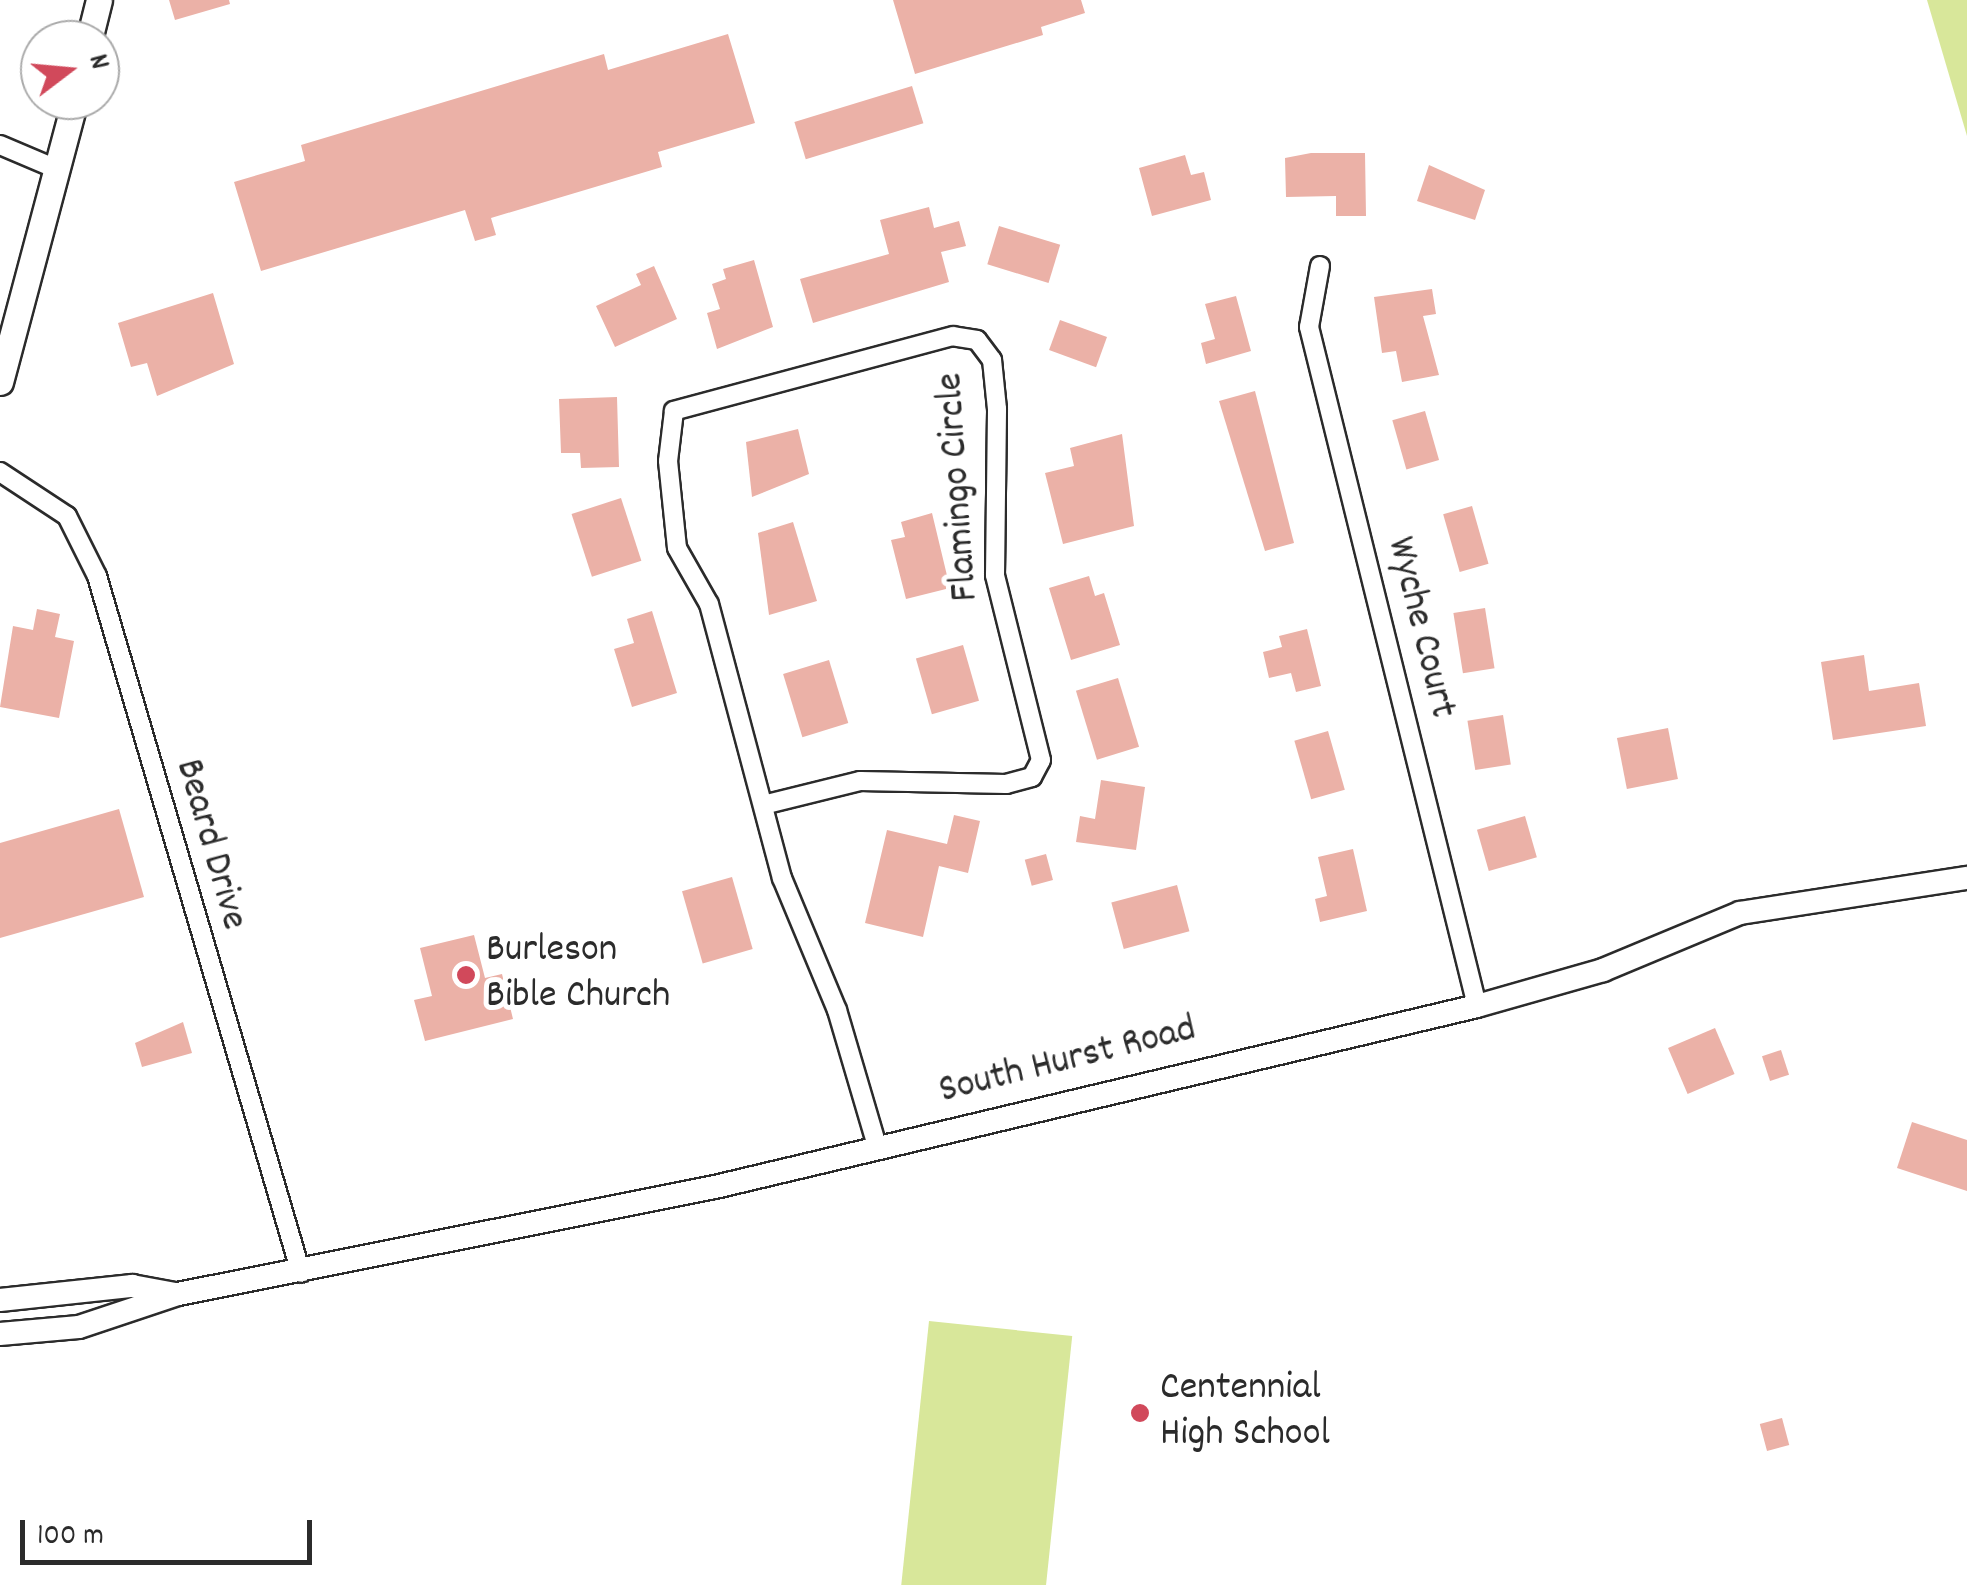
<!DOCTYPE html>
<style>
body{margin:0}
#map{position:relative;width:1967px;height:1585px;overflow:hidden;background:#fff;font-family:Dekko,sans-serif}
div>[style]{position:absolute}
.green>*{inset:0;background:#d8e79a;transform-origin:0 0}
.building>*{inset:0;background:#ebb1a7;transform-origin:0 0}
.roads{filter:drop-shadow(2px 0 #2b2b2b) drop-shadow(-2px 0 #2b2b2b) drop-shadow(0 2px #2b2b2b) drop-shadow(0 -2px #2b2b2b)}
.minor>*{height:18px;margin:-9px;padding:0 9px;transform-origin:9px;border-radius:9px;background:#fff}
.tertiary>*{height:22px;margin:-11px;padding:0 11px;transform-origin:11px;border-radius:11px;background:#fff}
.secondary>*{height:25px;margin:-12.5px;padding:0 12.5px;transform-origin:12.5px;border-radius:12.5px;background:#fff}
.dots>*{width:28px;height:28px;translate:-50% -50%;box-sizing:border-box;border:5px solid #fff;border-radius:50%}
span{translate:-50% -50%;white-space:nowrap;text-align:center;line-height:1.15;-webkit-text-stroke:10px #fff;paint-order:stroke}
.street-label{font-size:40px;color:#2b2b2b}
.poi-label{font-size:40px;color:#2b2b2b}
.left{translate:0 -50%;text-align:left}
.north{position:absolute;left:20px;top:20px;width:100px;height:100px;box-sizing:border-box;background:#fff;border:2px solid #aaa;border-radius:50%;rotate:74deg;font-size:28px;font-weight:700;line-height:40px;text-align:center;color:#2b2b2b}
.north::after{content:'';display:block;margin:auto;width:35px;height:45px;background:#d1495b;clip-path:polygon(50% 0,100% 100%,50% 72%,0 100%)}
.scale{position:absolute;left:20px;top:1520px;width:292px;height:45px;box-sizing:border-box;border:5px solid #2b2b2b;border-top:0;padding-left:12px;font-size:30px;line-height:35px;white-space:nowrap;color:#2b2b2b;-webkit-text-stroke:8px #fff;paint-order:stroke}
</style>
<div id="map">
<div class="green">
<i style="clip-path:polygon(1927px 0,1967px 0,1967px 136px)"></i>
<i style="left:929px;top:1321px;width:144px;height:266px;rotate:6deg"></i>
</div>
<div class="building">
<i style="clip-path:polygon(169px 0,229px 0,230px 4px,175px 20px)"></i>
<i style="clip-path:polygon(893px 0,1081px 0,1085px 13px,1041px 27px,1043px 35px,915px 74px)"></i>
<i style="clip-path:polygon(728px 34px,755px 123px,658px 152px,662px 167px,491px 218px,496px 235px,475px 241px,465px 210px,261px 271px,234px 182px,305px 161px,301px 145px,604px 54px,608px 70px)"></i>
<i style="left:912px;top:86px;width:39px;height:123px;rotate:73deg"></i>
<i style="clip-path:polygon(1311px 153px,1365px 153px,1366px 216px,1336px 216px,1336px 196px,1286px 197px,1285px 158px)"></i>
<i style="clip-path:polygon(1185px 155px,1191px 175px,1204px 172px,1211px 200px,1152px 216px,1139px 168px)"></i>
<i style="clip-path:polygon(1429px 165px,1485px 190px,1475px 220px,1417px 201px)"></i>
<i style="clip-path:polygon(929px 207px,934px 228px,959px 221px,966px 246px,941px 252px,949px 282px,813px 323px,800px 279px,889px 254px,880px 220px)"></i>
<i style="left:999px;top:226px;width:64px;height:40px;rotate:17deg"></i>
<i style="clip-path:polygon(754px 260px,773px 327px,717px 349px,707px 313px,720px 309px,712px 284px,726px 279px,723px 269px)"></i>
<i style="clip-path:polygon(654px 266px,677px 319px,615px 347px,596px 306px,641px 285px,636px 274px)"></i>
<i style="clip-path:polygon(1432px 289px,1436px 314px,1423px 316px,1439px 375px,1402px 382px,1396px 351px,1382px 353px,1374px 297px)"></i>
<i style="clip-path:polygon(213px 293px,234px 364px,157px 396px,147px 363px,131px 367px,118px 323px)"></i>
<i style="clip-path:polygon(1236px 296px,1251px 351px,1206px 364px,1201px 343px,1215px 339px,1205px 304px)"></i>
<i style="left:1060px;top:320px;width:50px;height:32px;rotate:20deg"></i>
<i style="clip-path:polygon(1255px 391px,1294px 543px,1265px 551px,1219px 401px)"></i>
<i style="clip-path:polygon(617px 397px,619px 467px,581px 468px,580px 453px,561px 453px,559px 399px)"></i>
<i style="left:1425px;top:411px;width:51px;height:34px;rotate:74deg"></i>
<i style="clip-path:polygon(798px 429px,809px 474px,752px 497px,746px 442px)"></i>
<i style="clip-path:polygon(1122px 434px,1134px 526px,1063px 544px,1045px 473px,1074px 466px,1070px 448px)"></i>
<i style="left:621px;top:498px;width:66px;height:52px;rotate:72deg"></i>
<i style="left:1472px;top:506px;width:60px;height:30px;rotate:74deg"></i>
<i style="clip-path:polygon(932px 513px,950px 588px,906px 599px,891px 540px,905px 537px,901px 522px)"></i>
<i style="clip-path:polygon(793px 522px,817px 601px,769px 615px,758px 533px)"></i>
<i style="clip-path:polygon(1089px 576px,1095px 596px,1104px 593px,1120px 645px,1071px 660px,1049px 588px)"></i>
<i style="left:1485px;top:608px;width:61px;height:32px;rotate:81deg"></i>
<i style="clip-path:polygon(37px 609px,60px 614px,55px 637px,74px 641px,59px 718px,0 707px,13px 626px,33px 630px)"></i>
<i style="clip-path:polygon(652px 611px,677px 693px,632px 707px,614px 649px,634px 643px,627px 619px)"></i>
<i style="clip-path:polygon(1307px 629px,1321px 686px,1296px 692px,1291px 673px,1269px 678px,1263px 652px,1282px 647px,1279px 636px)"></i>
<i style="left:963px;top:645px;width:58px;height:49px;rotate:74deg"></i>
<i style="clip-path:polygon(1864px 655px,1869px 691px,1919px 683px,1926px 726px,1833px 740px,1821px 662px)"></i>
<i style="left:829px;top:660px;width:66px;height:48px;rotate:73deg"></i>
<i style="left:1118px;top:678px;width:72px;height:44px;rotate:73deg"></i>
<i style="left:1503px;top:715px;width:50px;height:36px;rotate:81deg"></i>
<i style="left:1668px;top:728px;width:52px;height:52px;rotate:79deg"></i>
<i style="left:1328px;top:731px;width:61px;height:35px;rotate:74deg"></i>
<i style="clip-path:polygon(1101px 780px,1145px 787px,1136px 850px,1076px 842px,1080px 816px,1095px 819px)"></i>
<i style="clip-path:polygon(119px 809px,144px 897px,0 938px,0 843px)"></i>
<i style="clip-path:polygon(954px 815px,980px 821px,968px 873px,939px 866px,923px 937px,865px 923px,887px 830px,947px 844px)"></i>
<i style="left:1525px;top:816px;width:43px;height:50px;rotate:74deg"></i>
<i style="clip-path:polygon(1353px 849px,1367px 911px,1320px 922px,1315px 899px,1327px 896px,1318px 857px)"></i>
<i style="left:1046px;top:854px;width:27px;height:22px;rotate:75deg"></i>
<i style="left:732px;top:877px;width:75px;height:52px;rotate:74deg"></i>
<i style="left:1177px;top:885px;width:48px;height:68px;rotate:75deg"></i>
<i style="clip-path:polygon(474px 935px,485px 978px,502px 974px,513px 1019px,425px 1041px,414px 1000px,432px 996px,420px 948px)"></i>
<i style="clip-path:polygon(183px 1022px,192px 1053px,142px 1067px,135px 1043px)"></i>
<i style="left:1715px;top:1028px;width:50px;height:51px;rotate:67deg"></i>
<i style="left:1781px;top:1050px;width:26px;height:20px;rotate:72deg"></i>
<i style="clip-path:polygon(1912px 1122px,1967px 1140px,1967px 1191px,1897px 1168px)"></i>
<i style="left:1782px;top:1418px;width:28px;height:23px;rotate:75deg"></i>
</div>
<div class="roads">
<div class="minor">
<i style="left:0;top:145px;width:64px;rotate:23deg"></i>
<i style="left:1320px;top:266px;width:62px;rotate:100.2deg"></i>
<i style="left:1309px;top:327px;width:699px;rotate:76.1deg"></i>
<i style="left:0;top:472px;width:80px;rotate:33.3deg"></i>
<i style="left:67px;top:516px;width:67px;rotate:63.4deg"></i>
<i style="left:97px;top:576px;width:726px;rotate:73.69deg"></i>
<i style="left:763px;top:805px;width:100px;rotate:-13.9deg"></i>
<i style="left:860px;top:781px;width:146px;rotate:1.2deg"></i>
<i style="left:1006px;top:784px;width:27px;rotate:-15deg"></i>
<i style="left:1032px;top:777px;width:19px;rotate:-62deg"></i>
<i style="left:1041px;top:760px;width:191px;rotate:-104deg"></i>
<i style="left:995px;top:575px;width:166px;rotate:-89.3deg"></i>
<i style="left:997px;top:409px;width:49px;rotate:-95.8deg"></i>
<i style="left:992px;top:360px;width:25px;rotate:-127deg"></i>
<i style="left:977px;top:340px;width:24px;rotate:-171deg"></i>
<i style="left:953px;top:336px;width:289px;rotate:165deg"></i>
<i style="left:674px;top:411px;width:50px;rotate:96.8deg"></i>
<i style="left:668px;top:461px;width:87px;rotate:84.1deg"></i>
<i style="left:677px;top:548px;width:64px;rotate:60.3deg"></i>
<i style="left:709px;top:604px;width:284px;rotate:75.1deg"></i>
<i style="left:782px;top:878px;width:143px;rotate:67.4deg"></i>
<i style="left:837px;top:1010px;width:145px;rotate:73.6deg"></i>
</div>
<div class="tertiary">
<i style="left:0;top:1300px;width:133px;rotate:-6.1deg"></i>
<i style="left:132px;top:1286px;width:44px;rotate:10.5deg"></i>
<i style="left:0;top:1334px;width:79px;rotate:-5.1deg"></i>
<i style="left:79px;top:1327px;width:104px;rotate:-18.4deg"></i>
<i style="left:178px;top:1294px;width:548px;rotate:-11.27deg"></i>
<i style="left:715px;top:1187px;width:783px;rotate:-13.36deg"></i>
<i style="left:1477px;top:1006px;width:131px;rotate:-15.9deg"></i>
<i style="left:1603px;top:970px;width:148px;rotate:-22.6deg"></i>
<i style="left:1740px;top:913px;width:230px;rotate:-8.8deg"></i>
</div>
<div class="secondary">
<i style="left:89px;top:40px;width:41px;rotate:-76deg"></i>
<i style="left:0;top:382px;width:292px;rotate:-75.1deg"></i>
</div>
</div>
<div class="dots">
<i style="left:466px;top:975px;background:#d1495b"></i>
<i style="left:1140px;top:1413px;background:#d1495b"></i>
</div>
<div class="street-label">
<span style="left:960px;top:487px;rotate:-94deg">Flamingo Circle</span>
<span style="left:1419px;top:628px;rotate:76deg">Wyche Court</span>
<span style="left:209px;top:845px;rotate:74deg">Beard Drive</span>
<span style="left:1068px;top:1062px;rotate:-14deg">South Hurst Road</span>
</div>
<div class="poi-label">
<span class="left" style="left:486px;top:975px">Burleson<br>Bible Church</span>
<span class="left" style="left:1160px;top:1413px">Centennial<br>High School</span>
</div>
<div class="north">N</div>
<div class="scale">100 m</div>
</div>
